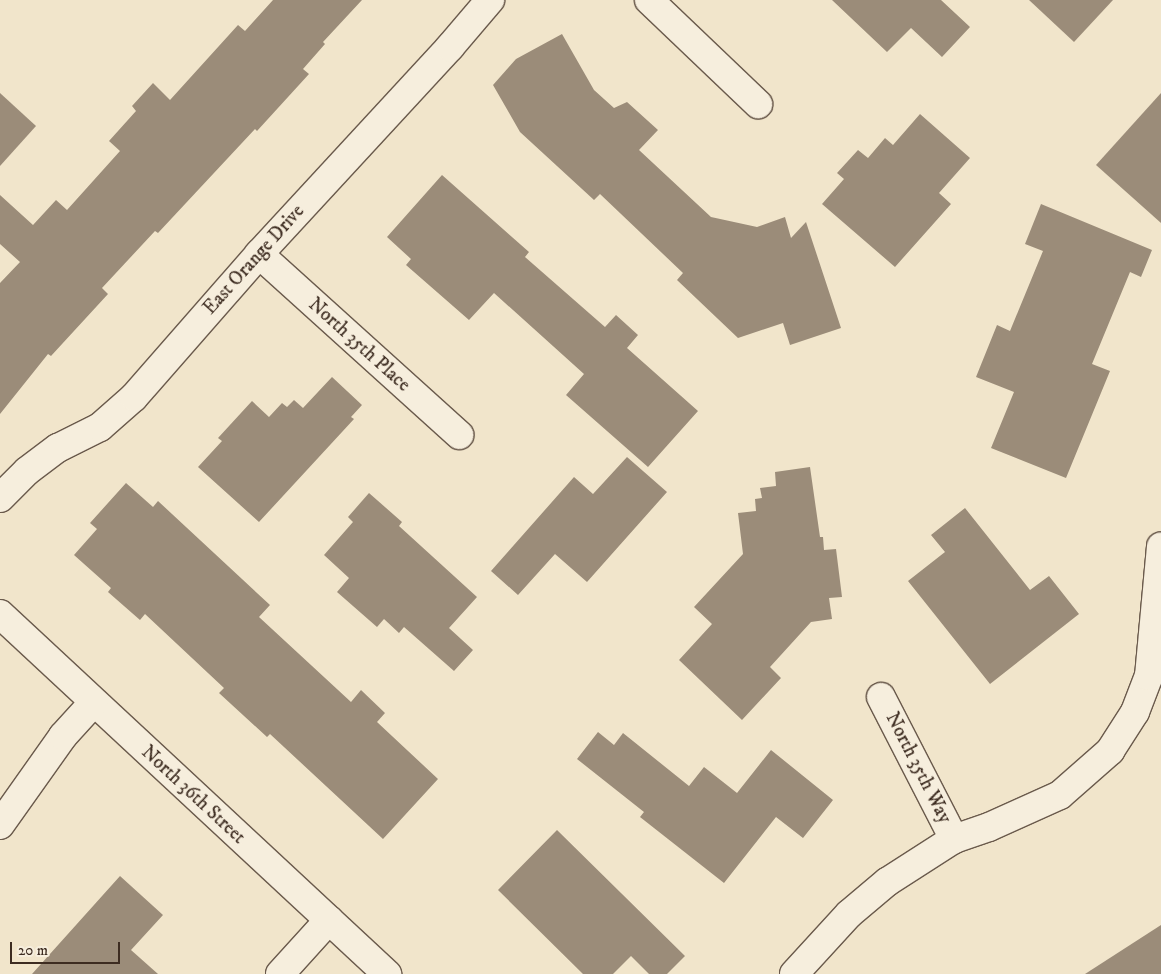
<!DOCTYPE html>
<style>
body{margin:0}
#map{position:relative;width:1161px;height:974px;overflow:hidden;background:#f1e5cb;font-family:"IM FELL DW Pica",serif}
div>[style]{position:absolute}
.building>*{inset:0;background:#9b8c79}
.roads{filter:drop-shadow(1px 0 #6a5a4c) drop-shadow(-1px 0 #6a5a4c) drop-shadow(0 1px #6a5a4c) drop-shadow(0 -1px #6a5a4c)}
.minor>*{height:28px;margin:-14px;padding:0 14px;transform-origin:14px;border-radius:14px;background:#f6eedd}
span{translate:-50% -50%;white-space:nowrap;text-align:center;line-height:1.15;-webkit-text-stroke:4px #f6eedd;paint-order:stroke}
.street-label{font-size:19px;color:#3d2c21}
.scale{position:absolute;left:10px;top:942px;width:110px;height:22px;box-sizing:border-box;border:2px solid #3d2c21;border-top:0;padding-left:6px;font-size:15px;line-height:18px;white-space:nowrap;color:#3d2c21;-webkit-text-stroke:4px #f6eedd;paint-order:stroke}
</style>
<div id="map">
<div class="building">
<i style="clip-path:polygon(273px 0,362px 0,323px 42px,325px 44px,303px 69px,309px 74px,257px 131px,255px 129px,158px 233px,155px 231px,102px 288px,108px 294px,51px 356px,48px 354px,0 414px,0 283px,20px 262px,0 244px,0 195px,33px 225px,56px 200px,67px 210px,120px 151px,109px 141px,136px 111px,132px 106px,153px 83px,170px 100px,238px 25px,245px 31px)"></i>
<i style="clip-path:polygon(832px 0,941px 0,970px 27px,942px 57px,911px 28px,887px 52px)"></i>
<i style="clip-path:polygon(1029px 0,1113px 0,1074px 42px)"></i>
<i style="clip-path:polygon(562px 34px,594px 90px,614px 108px,627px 102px,658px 130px,639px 150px,711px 217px,757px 227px,785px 217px,791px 238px,806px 222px,841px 328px,790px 345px,783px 323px,738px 338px,677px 280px,683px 273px,600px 194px,594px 200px,520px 132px,493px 85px,516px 59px)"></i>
<i style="clip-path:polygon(0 93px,36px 126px,0 166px)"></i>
<i style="clip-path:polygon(1161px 93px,1161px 223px,1096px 165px)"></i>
<i style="clip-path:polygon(920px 114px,970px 158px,939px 193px,951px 204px,895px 267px,822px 204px,844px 179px,837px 173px,858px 150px,868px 158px,885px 138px,893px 145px)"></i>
<i style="clip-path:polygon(442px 175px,529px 252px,525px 257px,605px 327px,616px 315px,638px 335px,627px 348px,698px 411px,648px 467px,566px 395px,584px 374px,494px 293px,469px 320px,406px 265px,411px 259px,387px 237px)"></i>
<i style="clip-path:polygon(1041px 204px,1152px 250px,1141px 277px,1130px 272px,1092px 364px,1110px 371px,1066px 478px,991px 448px,1014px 392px,976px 377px,997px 325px,1010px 331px,1043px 251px,1025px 244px)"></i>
<i style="clip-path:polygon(332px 377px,362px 405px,351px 417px,354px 419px,259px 522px,198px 467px,222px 441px,218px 438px,252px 401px,269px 417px,282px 403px,287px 407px,294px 400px,303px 408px)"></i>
<i style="clip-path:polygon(627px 457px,667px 492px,587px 582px,555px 554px,518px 595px,491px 571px,574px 477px,593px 494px)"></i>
<i style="clip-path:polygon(810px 467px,820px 537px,823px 537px,824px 550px,836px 549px,842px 597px,829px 598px,832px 619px,811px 622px,770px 667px,781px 678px,742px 720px,679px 660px,712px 624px,694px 607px,743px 554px,738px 513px,756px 511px,755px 499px,762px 498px,760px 488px,776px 486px,775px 472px)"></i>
<i style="clip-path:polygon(126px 483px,153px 507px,158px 501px,270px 605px,259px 617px,351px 702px,361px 690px,385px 713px,377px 722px,438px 779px,383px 839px,270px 734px,267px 737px,219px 693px,224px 688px,145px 614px,140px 620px,108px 592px,111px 588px,74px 555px,97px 529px,90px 523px)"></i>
<i style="clip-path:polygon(369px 493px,402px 522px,399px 526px,477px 597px,449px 628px,473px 650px,454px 671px,404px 627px,399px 633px,384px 619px,377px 627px,337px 592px,349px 578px,324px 555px,353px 522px,348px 517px)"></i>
<i style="clip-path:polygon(965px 508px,1030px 590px,1049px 576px,1079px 614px,990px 684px,908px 581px,945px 552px,931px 535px)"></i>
<i style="clip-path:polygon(598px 732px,614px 745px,623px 733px,689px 786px,704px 767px,737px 793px,771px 750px,833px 800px,803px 838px,776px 817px,724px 883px,640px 817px,644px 812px,577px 759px)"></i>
<i style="clip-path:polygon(557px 830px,685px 956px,667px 974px,649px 974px,631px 956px,613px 974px,583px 974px,498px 890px)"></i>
<i style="clip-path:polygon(120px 876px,163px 915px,131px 950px,158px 974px,32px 974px)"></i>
<i style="clip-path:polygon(1161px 925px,1161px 974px,1085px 974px)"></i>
</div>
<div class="roads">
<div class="minor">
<i style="left:649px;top:0;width:151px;rotate:43.7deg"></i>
<i style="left:259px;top:254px;width:270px;rotate:42.1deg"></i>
<i style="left:0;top:498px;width:38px;rotate:-45deg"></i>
<i style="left:27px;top:471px;width:39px;rotate:-37deg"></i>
<i style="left:58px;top:448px;width:47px;rotate:-26.6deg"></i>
<i style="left:100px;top:427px;width:45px;rotate:-41.4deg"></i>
<i style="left:134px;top:397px;width:190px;rotate:-48.8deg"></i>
<i style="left:259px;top:254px;width:282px;rotate:-47.3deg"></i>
<i style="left:450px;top:47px;width:62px;rotate:-49.6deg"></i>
<i style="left:0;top:614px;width:529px;rotate:42.93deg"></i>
<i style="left:881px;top:697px;width:160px;rotate:62.8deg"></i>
<i style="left:0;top:825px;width:109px;rotate:-54.7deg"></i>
<i style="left:63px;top:736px;width:45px;rotate:-47.7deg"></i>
<i style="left:280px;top:974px;width:73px;rotate:-47.8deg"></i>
<i style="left:794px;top:974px;width:81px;rotate:-47.5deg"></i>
<i style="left:849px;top:914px;width:50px;rotate:-40.1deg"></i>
<i style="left:887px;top:882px;width:80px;rotate:-32.7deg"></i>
<i style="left:954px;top:839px;width:37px;rotate:-19deg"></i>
<i style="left:989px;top:827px;width:78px;rotate:-24.3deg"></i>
<i style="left:1060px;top:795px;width:67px;rotate:-41.3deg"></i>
<i style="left:1110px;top:751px;width:46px;rotate:-57.3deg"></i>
<i style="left:1135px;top:712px;width:39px;rotate:-69deg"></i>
<i style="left:1149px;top:676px;width:130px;rotate:-84.7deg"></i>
</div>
</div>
<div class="street-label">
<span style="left:254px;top:260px;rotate:-48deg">East Orange Drive</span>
<span style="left:359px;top:345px;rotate:42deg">North 35th Place</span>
<span style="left:918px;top:768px;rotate:63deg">North 35th Way</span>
<span style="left:193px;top:795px;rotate:43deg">North 36th Street</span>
</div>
<div class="scale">20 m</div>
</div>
